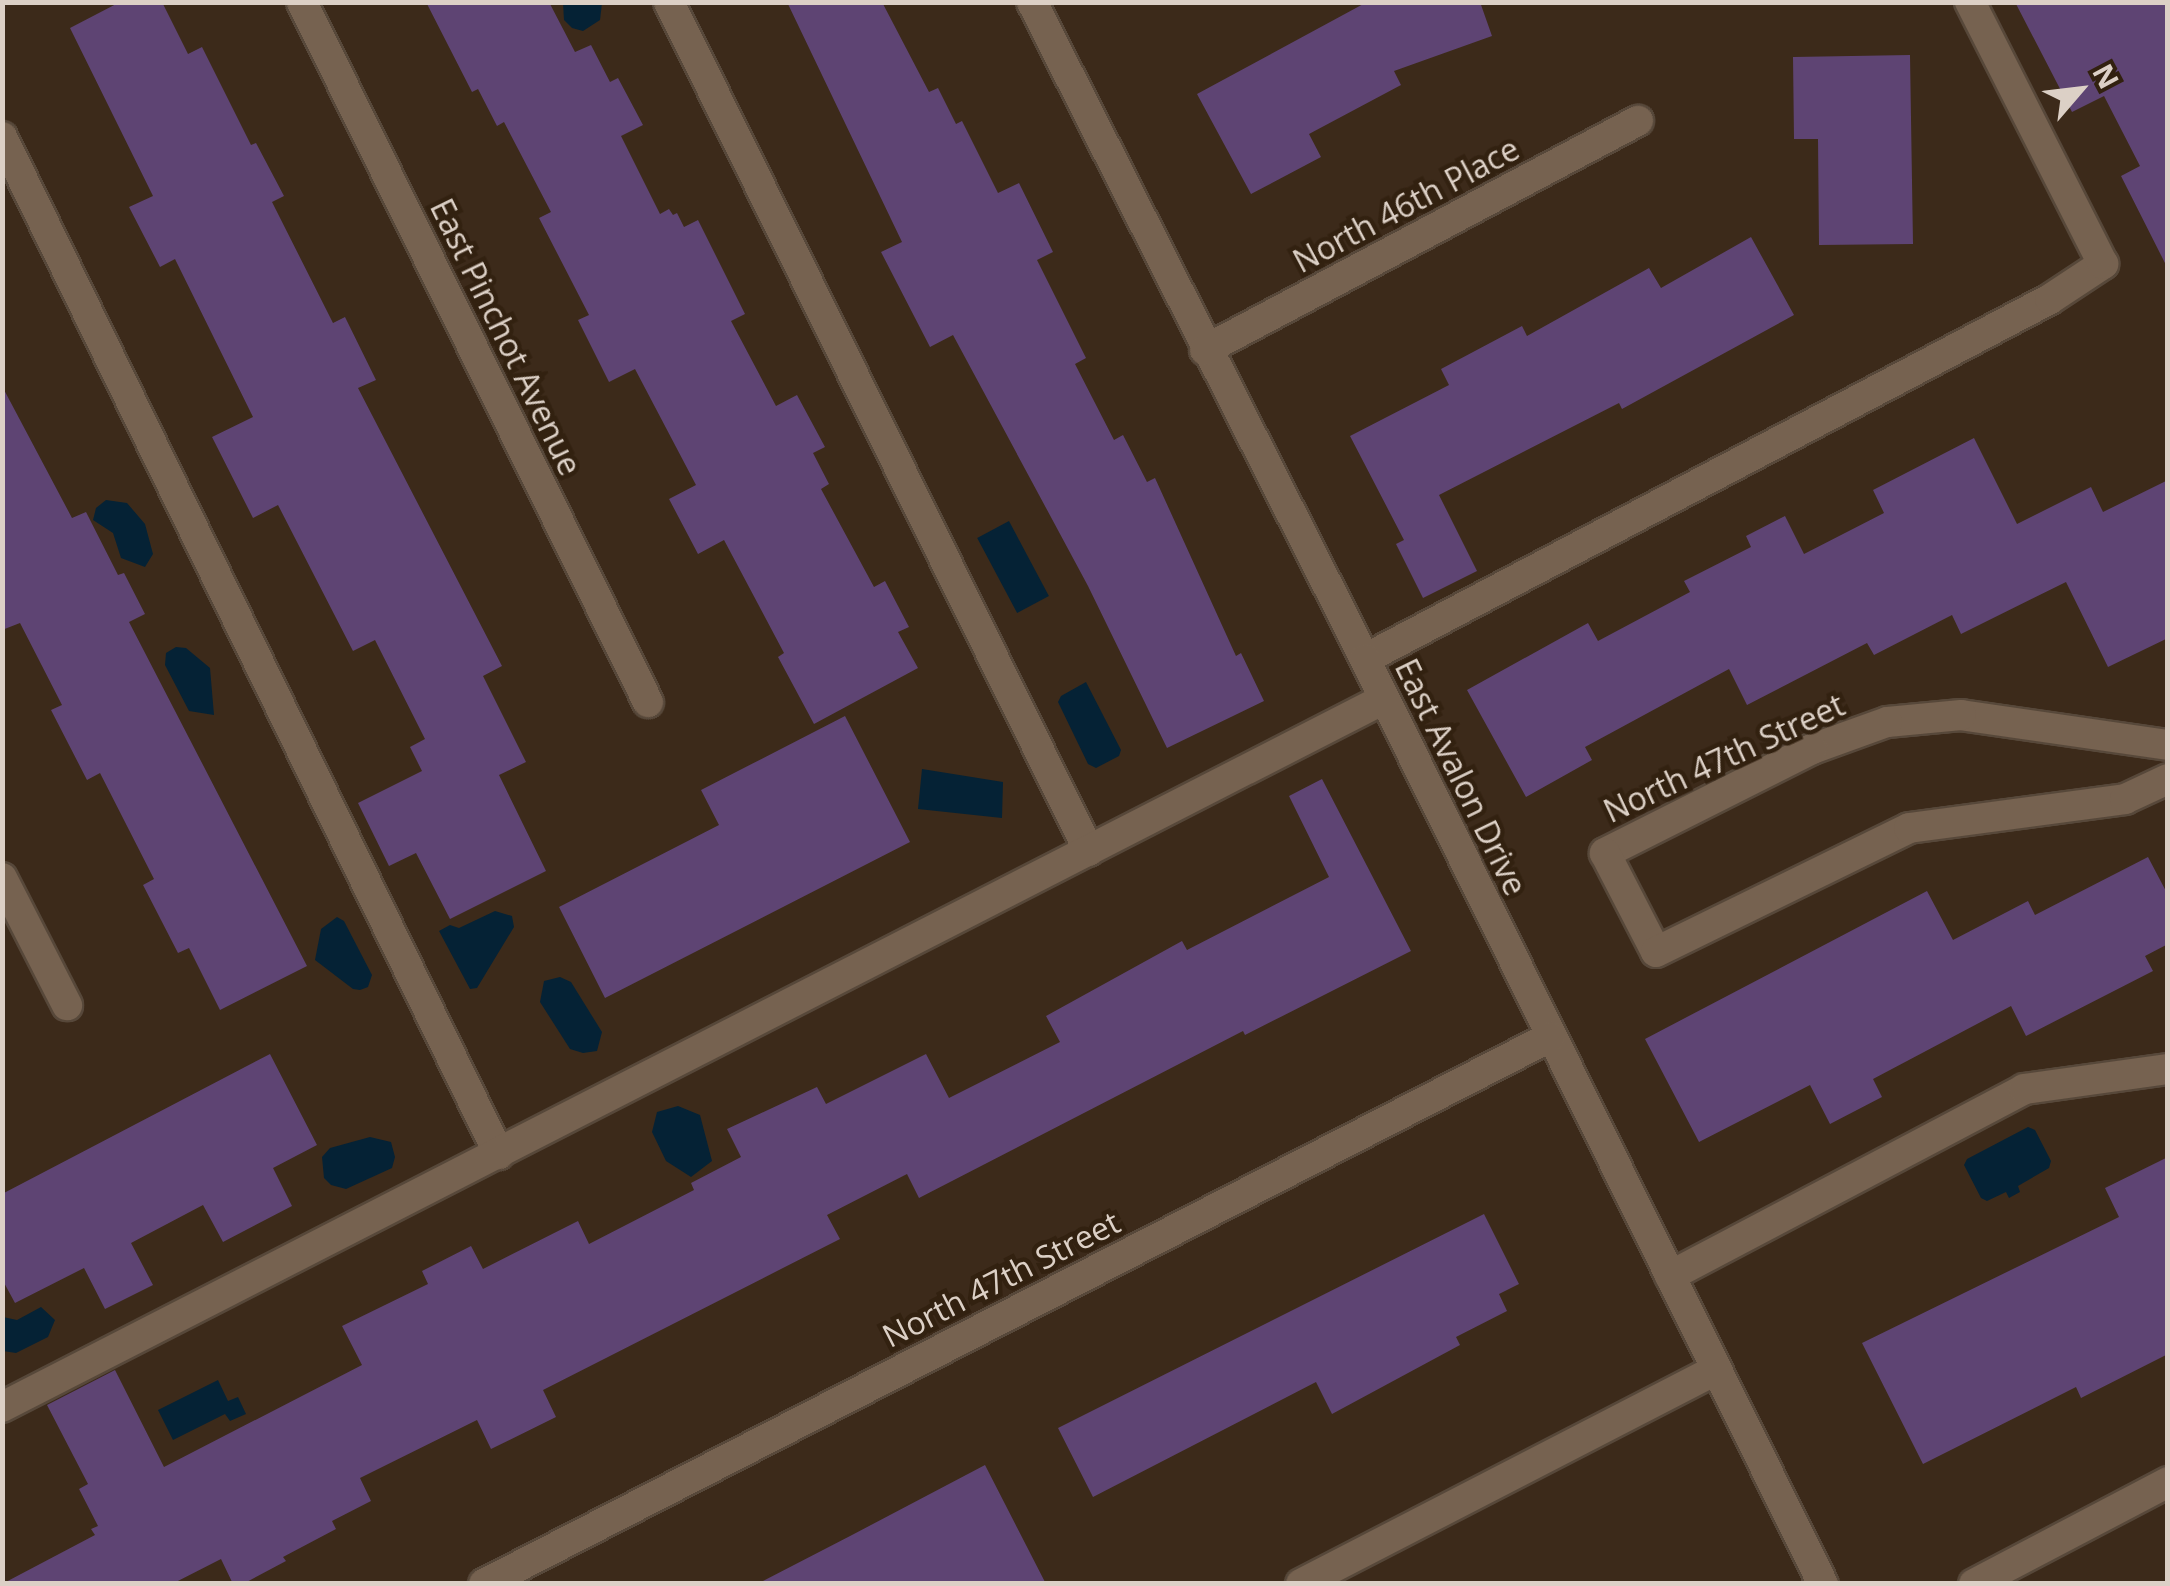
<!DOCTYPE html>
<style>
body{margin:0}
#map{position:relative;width:2170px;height:1586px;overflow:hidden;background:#3c2a1a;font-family:"Open Sans",sans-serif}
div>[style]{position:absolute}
.water>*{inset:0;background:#052235;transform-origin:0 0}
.building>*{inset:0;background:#5e4473}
.roads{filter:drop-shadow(2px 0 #57483a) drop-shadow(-2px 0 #57483a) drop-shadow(0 2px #57483a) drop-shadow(0 -2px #57483a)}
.lane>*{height:30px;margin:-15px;padding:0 15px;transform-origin:15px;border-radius:15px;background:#766250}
.street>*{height:30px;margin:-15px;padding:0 15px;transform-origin:15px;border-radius:15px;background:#766250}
span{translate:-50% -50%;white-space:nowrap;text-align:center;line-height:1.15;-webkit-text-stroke:9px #322110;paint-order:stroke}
.street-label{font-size:32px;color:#dcd0c6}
.frame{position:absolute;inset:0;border:5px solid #dcd0c6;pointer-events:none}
.north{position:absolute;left:2030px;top:40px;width:100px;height:100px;-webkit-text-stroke:8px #322110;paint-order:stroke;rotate:62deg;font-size:28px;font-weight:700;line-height:40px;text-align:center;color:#dcd0c6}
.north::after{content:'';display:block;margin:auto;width:35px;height:45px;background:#dcd0c6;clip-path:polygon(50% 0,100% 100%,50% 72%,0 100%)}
</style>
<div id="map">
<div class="water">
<i style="clip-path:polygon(563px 3px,602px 3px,600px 20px,583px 31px,572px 28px,564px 20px)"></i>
<i style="clip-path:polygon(106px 500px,127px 503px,145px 524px,153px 554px,145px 567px,121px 558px,113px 533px,93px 520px,96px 508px)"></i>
<i style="left:1009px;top:521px;width:85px;height:36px;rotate:62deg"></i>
<i style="clip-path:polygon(176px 647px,186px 648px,210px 668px,214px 715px,189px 711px,165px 665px,166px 653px)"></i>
<i style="clip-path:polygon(1086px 682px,1121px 750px,1119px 756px,1096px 768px,1088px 764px,1058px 702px,1061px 696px)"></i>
<i style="clip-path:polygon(922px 769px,1003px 782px,1002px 818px,918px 809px)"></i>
<i style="clip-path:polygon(495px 911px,512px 916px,514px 927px,477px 988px,470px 989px,439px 931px,450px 925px,459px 928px)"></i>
<i style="clip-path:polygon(337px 917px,344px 921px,372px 975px,368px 987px,360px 990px,353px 989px,315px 960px,321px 929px)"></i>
<i style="clip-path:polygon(560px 977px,571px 982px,602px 1032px,597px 1051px,583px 1053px,570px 1049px,540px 1002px,544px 981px)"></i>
<i style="clip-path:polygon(678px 1106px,700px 1115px,712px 1161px,691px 1177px,666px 1161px,652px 1132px,657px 1112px)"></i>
<i style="clip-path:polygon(2028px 1127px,2035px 1130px,2051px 1161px,2049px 1168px,2018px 1186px,2020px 1192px,2009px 1198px,2006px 1192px,1987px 1201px,1981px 1198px,1964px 1165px,1967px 1159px)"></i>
<i style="clip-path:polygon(370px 1137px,391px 1142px,395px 1157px,392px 1168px,346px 1189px,331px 1185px,324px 1178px,322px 1157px,330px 1148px)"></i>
<i style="clip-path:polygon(41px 1307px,55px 1320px,48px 1337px,16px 1353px,3px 1351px,3px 1317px,17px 1320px)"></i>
<i style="clip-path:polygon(218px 1380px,228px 1401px,238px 1397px,246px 1414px,230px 1421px,225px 1414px,173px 1440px,158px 1410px)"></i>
</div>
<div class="building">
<i style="clip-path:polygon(120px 2px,162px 2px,188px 54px,202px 47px,251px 145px,256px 143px,284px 196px,272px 202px,333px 323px,345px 317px,376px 380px,358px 388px,502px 666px,483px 676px,526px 762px,499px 775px,546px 871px,450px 919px,416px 853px,389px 866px,358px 803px,422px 771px,410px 747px,425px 739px,375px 640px,353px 651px,278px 505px,253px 518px,212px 437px,253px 417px,175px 259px,160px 267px,129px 207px,153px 196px,70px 28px)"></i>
<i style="clip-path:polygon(426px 2px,549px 2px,575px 52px,591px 45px,610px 82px,618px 78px,643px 125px,621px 136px,660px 214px,669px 209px,673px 215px,677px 213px,684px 227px,698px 220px,745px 314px,731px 321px,776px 406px,797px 395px,825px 447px,813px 453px,829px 484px,821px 489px,874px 587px,885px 581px,909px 627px,898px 632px,918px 668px,814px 724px,778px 657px,784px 653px,724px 540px,698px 554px,669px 499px,696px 485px,635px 369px,609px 382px,578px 320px,589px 315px,539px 218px,551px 212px,504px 122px,497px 126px,478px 89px,472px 92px)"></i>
<i style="clip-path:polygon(787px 2px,882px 2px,929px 92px,938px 88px,956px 124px,962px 121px,998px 193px,1019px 183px,1053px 252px,1037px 260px,1086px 358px,1075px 364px,1114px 440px,1123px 435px,1147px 482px,1155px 478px,1236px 656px,1241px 653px,1264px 701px,1167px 748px,1088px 586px,953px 335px,930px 347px,881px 252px,902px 242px)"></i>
<i style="clip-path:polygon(1367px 2px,1480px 2px,1492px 36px,1394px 71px,1401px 85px,1309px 134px,1321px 157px,1251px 194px,1197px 94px)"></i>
<i style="clip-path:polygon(2015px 2px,2168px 2px,2168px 269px,2121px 176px,2140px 166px,2104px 96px,2072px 112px)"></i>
<i style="clip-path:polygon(1910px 55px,1913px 244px,1819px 245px,1818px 139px,1794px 139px,1793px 57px)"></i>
<i style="clip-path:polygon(1751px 237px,1794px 315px,1622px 409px,1619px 403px,1439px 495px,1477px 571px,1423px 598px,1396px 544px,1404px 540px,1350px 436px,1449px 385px,1441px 369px,1522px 326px,1527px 336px,1649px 268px,1661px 288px)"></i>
<i style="clip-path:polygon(2px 386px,72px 518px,86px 512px,118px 575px,124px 573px,145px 614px,129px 622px,307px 966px,220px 1010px,189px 948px,178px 953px,143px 885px,154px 879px,100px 773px,87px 780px,51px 710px,62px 705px,20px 623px,2px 630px)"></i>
<i style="clip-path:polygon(1974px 438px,2017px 524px,2091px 487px,2103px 512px,2168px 480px,2168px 638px,2108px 667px,2066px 582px,1961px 634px,1952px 615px,1874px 655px,1867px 643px,1747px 705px,1729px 669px,1585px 747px,1592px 760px,1526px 797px,1467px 690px,1588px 623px,1598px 641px,1690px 592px,1684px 581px,1751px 547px,1746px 536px,1785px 516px,1804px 554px,1884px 513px,1873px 490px)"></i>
<i style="clip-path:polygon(845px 716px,910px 842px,605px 998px,559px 907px,719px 825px,701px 790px)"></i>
<i style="clip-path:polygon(1322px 779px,1411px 951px,1245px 1035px,1243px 1031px,919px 1198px,907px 1174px,827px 1215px,840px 1239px,543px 1390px,556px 1417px,491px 1449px,477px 1420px,360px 1478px,371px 1501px,332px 1521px,336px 1529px,283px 1557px,286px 1561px,243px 1584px,233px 1584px,221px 1559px,172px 1584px,2px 1584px,95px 1535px,91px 1529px,98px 1526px,79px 1489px,88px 1484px,47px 1405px,115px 1370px,164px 1467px,362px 1365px,342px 1326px,428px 1284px,422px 1271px,471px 1246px,483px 1269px,578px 1221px,589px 1244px,694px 1190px,691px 1183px,741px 1157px,727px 1129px,817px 1087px,826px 1104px,926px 1054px,949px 1098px,1060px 1042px,1046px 1016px,1182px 941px,1187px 950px,1329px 877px,1289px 796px)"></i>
<i style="clip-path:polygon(2148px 857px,2168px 895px,2168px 944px,2145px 956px,2153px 971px,2026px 1036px,2011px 1006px,1873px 1079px,1882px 1097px,1830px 1124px,1810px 1085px,1699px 1142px,1645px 1039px,1927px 891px,1953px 940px,2028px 901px,2035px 915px)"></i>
<i style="clip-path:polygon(270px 1054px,317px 1145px,273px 1168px,292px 1206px,223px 1242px,203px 1205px,131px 1243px,153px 1285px,105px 1309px,84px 1268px,15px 1303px,2px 1279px,2px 1194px)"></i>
<i style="clip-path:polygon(2168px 1157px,2168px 1354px,2081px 1398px,2076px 1387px,1923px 1464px,1862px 1343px,2119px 1217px,2105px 1188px)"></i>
<i style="clip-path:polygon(1484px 1214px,1519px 1284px,1499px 1294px,1507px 1311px,1456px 1337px,1460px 1345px,1332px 1414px,1316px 1382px,1093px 1497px,1058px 1428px)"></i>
<i style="clip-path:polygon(985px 1465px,1046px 1584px,757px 1584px,852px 1535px)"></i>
</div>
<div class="roads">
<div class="lane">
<i style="left:669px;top:2px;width:947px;rotate:63.68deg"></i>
<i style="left:2px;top:137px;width:1132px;rotate:63.96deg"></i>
<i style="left:1365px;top:659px;width:774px;rotate:-27.72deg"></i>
<i style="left:2050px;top:299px;width:64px;rotate:-33.4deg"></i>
<i style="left:2103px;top:264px;width:294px;rotate:-116.9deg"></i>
<i style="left:1670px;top:1276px;width:400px;rotate:-27.8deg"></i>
<i style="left:2024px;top:1089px;width:145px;rotate:-7.9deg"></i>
<i style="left:2px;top:1407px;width:1553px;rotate:-27.13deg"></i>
<i style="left:1301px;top:1584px;width:467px;rotate:-27.3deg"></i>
</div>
<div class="street">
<i style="left:302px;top:2px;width:781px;rotate:63.7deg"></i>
<i style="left:1032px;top:2px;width:737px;rotate:63.12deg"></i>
<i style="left:1365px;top:659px;width:1032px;rotate:63.66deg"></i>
<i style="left:1205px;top:350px;width:490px;rotate:-27.9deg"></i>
<i style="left:2168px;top:745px;width:209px;rotate:-171.8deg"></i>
<i style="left:1961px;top:715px;width:74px;rotate:174.6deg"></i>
<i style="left:1887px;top:722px;width:80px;rotate:160.2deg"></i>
<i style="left:1812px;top:749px;width:232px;rotate:153.3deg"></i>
<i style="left:1605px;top:853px;width:111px;rotate:62.7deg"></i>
<i style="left:1656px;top:952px;width:282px;rotate:-26.1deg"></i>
<i style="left:1909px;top:828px;width:218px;rotate:-7.6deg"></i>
<i style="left:2125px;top:799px;width:47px;rotate:-24.9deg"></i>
<i style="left:2px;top:878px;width:143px;rotate:62.9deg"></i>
<i style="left:484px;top:1584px;width:1198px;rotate:-27.16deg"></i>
<i style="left:1974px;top:1584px;width:219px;rotate:-27.7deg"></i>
</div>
</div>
<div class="street-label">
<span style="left:1406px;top:205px;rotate:-28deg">North 46th Place</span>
<span style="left:506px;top:337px;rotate:64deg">East Pinchot Avenue</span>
<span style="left:1724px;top:758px;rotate:-25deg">North 47th Street</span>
<span style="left:1461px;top:777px;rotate:64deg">East Avalon Drive</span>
<span style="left:1001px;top:1279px;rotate:-27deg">North 47th Street</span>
</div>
<div class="frame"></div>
<div class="north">N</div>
</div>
